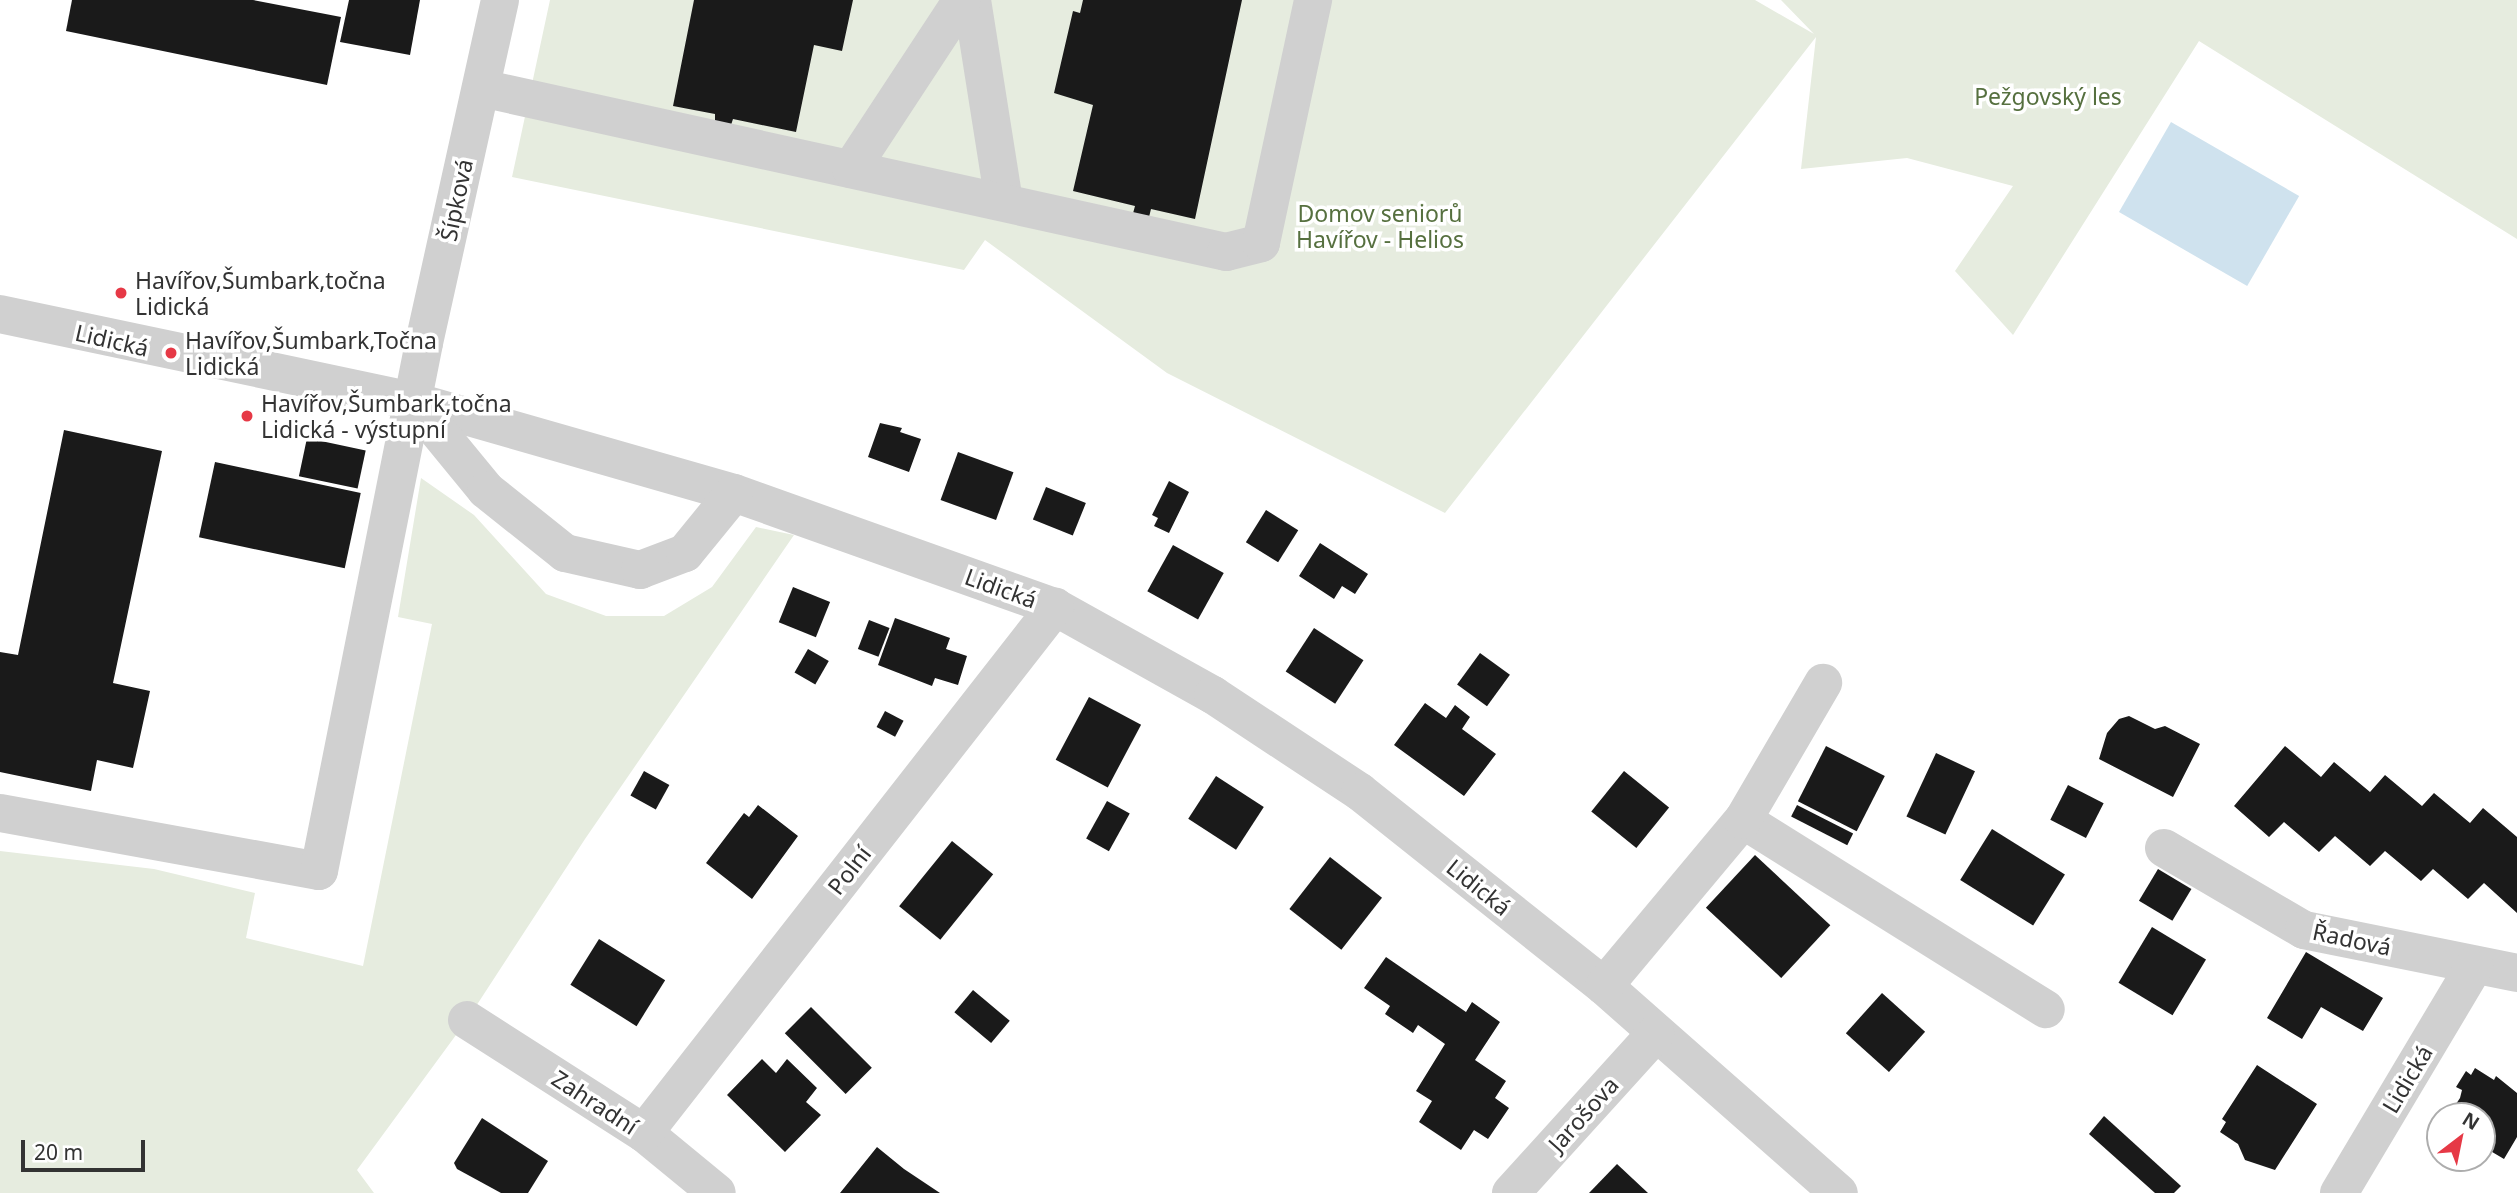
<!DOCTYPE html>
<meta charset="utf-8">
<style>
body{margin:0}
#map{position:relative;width:2517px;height:1193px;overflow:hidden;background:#fff;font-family:"Noto Sans",sans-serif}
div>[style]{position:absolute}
.green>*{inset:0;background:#e6ecdf}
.water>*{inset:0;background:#cfe2ee;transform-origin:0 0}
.building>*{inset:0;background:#1a1a1a;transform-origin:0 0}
.minor>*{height:38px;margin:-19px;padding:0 19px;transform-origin:19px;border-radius:19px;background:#d0d0d0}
.dots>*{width:19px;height:19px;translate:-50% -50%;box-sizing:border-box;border:4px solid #fff;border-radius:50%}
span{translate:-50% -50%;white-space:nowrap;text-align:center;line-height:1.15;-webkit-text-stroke:7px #fff;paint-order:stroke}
.park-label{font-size:23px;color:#56703f}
.street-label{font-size:23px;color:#333}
.poi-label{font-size:23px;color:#333}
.left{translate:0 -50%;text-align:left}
.north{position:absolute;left:2426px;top:1102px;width:70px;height:70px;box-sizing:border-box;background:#fff;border:2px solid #adadad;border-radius:50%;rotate:32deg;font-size:19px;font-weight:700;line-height:28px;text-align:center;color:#333}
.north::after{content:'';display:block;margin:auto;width:24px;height:32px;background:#e63946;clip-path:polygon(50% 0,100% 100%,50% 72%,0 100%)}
.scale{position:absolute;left:21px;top:1140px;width:124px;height:32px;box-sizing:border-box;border:4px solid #333;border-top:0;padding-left:9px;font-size:21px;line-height:24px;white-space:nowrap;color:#333;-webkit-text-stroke:5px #fff;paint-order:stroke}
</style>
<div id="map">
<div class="green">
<i style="clip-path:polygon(550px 0,1755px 0,1814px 34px,1781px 0,2517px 0,2517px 239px,2199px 41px,2013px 335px,1955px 271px,2013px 186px,1907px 158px,1801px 169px,1816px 37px,1445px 513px,1167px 373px,985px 240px,964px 270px,512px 177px)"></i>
<i style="clip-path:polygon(421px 478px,474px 515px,546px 594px,606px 616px,664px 616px,712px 587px,756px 527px,794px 535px,585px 839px,467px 1020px,357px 1170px,374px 1193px,0 1193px,0 851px,154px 869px,255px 893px,246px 938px,363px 966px,432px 624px,398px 617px)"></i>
</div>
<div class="water">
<i style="left:2171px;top:122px;width:148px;height:104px;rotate:30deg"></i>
</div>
<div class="building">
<i style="clip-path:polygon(72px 0,253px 0,341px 17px,327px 85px,66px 31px)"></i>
<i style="clip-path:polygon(349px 0,420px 0,410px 55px,340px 42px)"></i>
<i style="clip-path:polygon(694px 0,853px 0,842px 51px,814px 45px,796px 132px,733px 119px,730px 128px,715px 127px,715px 114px,673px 106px)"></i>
<i style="clip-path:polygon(1083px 0,1242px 0,1195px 219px,1151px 209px,1148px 221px,1132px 217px,1135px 206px,1073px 191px,1093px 105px,1054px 93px,1073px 11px,1080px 13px)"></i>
<i style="clip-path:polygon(880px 423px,902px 428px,900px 432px,921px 439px,909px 472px,868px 457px)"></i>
<i style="clip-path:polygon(64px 430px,162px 451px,113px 683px,150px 691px,138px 746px,133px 768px,97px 760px,91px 791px,0 772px,0 652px,18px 655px)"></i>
<i style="left:307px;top:438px;width:60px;height:39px;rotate:12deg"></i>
<i style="left:958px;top:452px;width:59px;height:51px;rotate:20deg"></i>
<i style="left:215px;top:462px;width:149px;height:77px;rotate:12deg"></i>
<i style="clip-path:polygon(1169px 481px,1189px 492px,1169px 533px,1154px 526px,1158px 518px,1152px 515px)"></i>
<i style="left:1046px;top:487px;width:43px;height:35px;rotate:22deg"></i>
<i style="left:1266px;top:510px;width:38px;height:38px;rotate:32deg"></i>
<i style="clip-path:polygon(1320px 543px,1368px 574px,1355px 594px,1342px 586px,1334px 599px,1299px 576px)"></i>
<i style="left:1173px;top:545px;width:58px;height:53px;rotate:29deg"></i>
<i style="left:793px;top:587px;width:40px;height:38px;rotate:22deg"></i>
<i style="clip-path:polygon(895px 618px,950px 638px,946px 649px,967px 656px,958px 685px,935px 678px,932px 686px,878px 665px)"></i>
<i style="left:869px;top:620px;width:22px;height:31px;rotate:21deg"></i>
<i style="left:1314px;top:628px;width:59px;height:52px;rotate:33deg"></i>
<i style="left:808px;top:649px;width:24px;height:27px;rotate:30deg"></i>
<i style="left:1480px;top:653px;width:37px;height:39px;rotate:36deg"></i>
<i style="left:1089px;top:697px;width:59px;height:71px;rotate:28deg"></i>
<i style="clip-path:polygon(1425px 703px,1446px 718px,1455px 705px,1470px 717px,1462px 729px,1496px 754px,1464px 796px,1394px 745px)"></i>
<i style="left:885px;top:711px;width:21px;height:18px;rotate:28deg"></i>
<i style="clip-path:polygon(2129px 716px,2155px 729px,2165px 726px,2200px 744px,2173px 797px,2099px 759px,2107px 733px,2119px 719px)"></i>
<i style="left:1826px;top:746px;width:66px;height:62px;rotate:27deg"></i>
<i style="clip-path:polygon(2285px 746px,2321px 777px,2334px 762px,2370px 792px,2385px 775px,2422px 806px,2434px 793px,2470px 823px,2483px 808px,2517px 837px,2517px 913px,2484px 883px,2468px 899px,2433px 869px,2421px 881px,2385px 851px,2370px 866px,2335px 836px,2319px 852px,2284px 822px,2269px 837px,2234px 806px)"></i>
<i style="left:1936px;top:753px;width:43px;height:70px;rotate:25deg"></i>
<i style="left:644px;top:771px;width:29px;height:28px;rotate:29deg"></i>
<i style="left:1624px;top:771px;width:58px;height:52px;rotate:39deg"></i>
<i style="left:1216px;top:776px;width:57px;height:51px;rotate:33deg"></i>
<i style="left:2068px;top:785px;width:40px;height:39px;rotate:27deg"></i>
<i style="left:1107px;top:801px;width:26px;height:43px;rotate:29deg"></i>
<i style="clip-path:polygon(758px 805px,798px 836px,752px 899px,706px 863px,744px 813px,749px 817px)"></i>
<i style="left:1797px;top:805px;width:63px;height:13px;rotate:27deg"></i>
<i style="left:1992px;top:829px;width:86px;height:60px;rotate:32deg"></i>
<i style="left:952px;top:841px;width:53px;height:84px;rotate:39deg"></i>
<i style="left:1755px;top:855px;width:103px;height:72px;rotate:43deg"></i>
<i style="left:1330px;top:857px;width:66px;height:66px;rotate:38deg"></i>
<i style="left:2158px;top:869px;width:39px;height:37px;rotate:31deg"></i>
<i style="left:2152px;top:927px;width:63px;height:65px;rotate:31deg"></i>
<i style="left:599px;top:939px;width:78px;height:54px;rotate:32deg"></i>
<i style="clip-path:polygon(2306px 952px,2383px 998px,2363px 1031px,2321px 1007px,2302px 1039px,2267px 1018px)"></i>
<i style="clip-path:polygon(1386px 957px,1466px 1012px,1472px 1002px,1500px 1022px,1475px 1060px,1506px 1081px,1495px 1098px,1509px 1108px,1488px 1139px,1474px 1130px,1461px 1150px,1419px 1122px,1432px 1101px,1416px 1091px,1445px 1044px,1418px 1025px,1413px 1033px,1385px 1014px,1390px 1006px,1364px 988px)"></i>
<i style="left:973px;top:990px;width:48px;height:29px;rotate:40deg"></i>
<i style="left:1882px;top:993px;width:58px;height:54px;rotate:42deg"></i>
<i style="left:811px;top:1007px;width:86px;height:37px;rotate:45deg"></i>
<i style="clip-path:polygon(762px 1059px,776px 1073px,787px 1059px,817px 1088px,806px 1102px,821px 1115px,785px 1152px,727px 1095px)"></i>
<i style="clip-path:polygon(2257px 1065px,2317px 1104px,2275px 1170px,2245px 1160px,2238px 1144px,2220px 1132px,2226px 1122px,2222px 1119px)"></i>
<i style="clip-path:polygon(2475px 1068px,2494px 1080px,2496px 1076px,2517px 1093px,2517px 1137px,2504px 1159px,2482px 1146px,2482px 1116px,2448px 1116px,2460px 1098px,2462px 1090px,2456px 1087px,2466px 1071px,2471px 1075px)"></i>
<i style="clip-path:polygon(2104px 1116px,2181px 1186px,2174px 1193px,2155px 1193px,2089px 1134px)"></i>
<i style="clip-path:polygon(482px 1118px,548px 1161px,528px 1193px,501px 1193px,457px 1169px,454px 1163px)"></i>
<i style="clip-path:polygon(877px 1147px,904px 1169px,940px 1193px,840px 1193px)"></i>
<i style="clip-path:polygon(1617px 1164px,1648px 1193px,1589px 1193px)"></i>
</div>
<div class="minor">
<i style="left:972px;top:0;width:204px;rotate:81deg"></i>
<i style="left:481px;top:88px;width:763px;rotate:12.41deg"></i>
<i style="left:1226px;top:252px;width:36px;rotate:-14deg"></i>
<i style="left:1261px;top:243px;width:249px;rotate:-77.9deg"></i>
<i style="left:851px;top:169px;width:202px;rotate:-56.7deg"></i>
<i style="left:0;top:314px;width:422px;rotate:11.9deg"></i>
<i style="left:413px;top:401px;width:334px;rotate:16deg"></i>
<i style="left:734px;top:493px;width:341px;rotate:19.6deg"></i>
<i style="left:1055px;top:607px;width:181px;rotate:29.1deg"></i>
<i style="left:1213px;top:695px;width:176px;rotate:33.4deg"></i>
<i style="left:1360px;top:792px;width:312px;rotate:38.5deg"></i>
<i style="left:1604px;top:986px;width:313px;rotate:41.4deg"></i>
<i style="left:413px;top:401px;width:115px;rotate:50.6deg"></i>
<i style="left:486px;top:490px;width:101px;rotate:38.6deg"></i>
<i style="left:565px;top:553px;width:77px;rotate:12.8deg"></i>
<i style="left:640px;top:570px;width:48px;rotate:-20.7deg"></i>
<i style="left:685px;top:553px;width:77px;rotate:-50.8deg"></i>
<i style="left:0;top:813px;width:324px;rotate:10.3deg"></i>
<i style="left:319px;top:871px;width:538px;rotate:-78.75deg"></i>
<i style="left:424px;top:343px;width:351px;rotate:-77.5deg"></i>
<i style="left:1743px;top:820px;width:357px;rotate:32deg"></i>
<i style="left:2164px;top:848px;width:162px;rotate:30.4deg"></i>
<i style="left:2304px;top:930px;width:217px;rotate:11.4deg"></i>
<i style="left:1604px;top:986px;width:217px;rotate:-50.1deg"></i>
<i style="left:1743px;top:820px;width:159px;rotate:-59.7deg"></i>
<i style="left:467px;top:1020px;width:210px;rotate:32.6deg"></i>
<i style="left:644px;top:1133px;width:94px;rotate:39.4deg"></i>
<i style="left:644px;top:1133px;width:668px;rotate:-52deg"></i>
<i style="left:1511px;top:1193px;width:215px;rotate:-47.8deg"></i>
<i style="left:2339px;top:1193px;width:265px;rotate:-59.2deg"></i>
</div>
<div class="dots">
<i style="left:121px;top:293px;background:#e63946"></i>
<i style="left:171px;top:353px;background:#e63946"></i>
<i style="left:247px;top:416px;background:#e63946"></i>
</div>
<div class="park-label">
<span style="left:2048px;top:96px">Pežgovský les</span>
<span style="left:1380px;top:226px">Domov seniorů<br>Havířov - Helios</span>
</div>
<div class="street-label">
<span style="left:456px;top:200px;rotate:-78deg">Šípková</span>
<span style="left:112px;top:340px;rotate:13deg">Lidická</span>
<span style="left:1001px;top:588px;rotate:20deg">Lidická</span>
<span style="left:849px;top:870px;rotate:-52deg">Polní</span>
<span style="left:1479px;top:887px;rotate:39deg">Lidická</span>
<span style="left:2352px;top:939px;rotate:12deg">Řadová</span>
<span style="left:2407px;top:1079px;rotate:-59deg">Lidická</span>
<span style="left:595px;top:1102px;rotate:33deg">Zahradní</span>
<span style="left:1583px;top:1114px;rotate:-48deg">Jarošova</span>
</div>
<div class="poi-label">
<span class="left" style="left:135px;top:293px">Havířov,Šumbark,točna<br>Lidická</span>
<span class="left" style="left:185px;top:353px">Havířov,Šumbark,Točna<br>Lidická</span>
<span class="left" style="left:261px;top:416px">Havířov,Šumbark,točna<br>Lidická - výstupní</span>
</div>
<div class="north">N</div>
<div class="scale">20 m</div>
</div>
